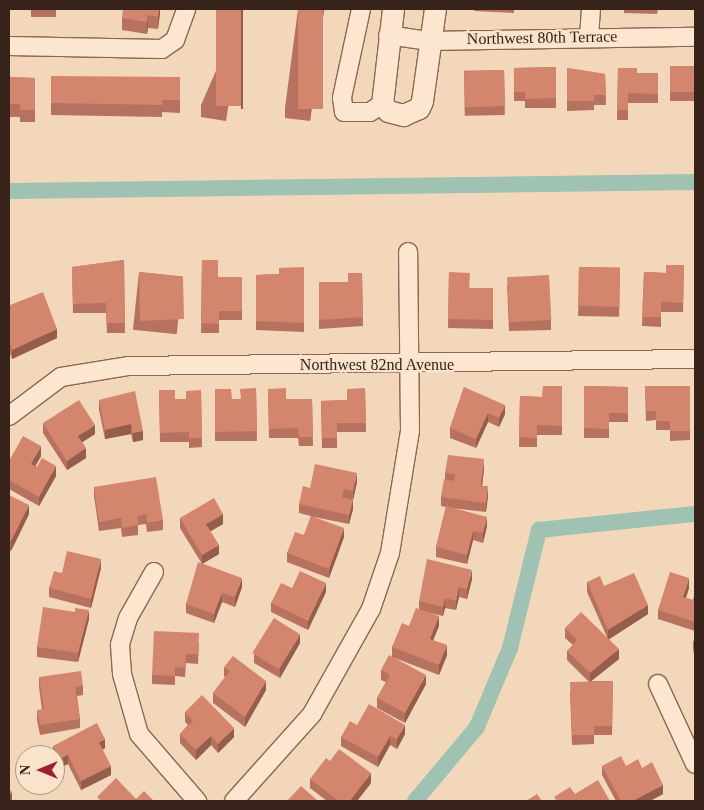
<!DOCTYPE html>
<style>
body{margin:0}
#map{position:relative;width:704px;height:810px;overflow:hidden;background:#f2d7bb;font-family:"Times New Roman",serif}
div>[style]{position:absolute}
.canal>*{height:16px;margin:-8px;padding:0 8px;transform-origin:8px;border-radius:8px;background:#a0c2b2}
.roads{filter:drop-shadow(1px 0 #8b6753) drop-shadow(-1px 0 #8b6753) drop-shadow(0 1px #8b6753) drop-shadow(0 -1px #8b6753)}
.minor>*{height:18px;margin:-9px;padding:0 9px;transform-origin:9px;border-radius:9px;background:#fce6cf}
.tertiary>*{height:21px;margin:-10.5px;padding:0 10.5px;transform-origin:10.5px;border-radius:10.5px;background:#fce6cf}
.wall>*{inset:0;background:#b6725e;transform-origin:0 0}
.shaded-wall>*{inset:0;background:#945d4c;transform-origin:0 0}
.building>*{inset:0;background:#d4856d;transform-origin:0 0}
span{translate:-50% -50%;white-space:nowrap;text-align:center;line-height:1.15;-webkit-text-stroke:4.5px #f9e3cb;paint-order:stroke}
.street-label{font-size:16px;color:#38231a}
.frame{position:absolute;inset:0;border:10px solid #38231a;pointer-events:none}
.north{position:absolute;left:15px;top:745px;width:50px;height:50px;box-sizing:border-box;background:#f9e3cb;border:1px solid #ac9684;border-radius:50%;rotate:270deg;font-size:14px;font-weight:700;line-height:20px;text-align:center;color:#38231a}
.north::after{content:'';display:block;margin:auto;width:18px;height:22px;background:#9f1e36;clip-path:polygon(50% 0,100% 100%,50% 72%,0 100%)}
</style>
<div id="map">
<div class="canal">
<i style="left:9px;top:191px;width:686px;rotate:-0.75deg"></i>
<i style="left:415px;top:801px;width:97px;rotate:-50deg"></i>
<i style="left:477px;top:727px;width:86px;rotate:-67.3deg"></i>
<i style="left:510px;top:648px;width:122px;rotate:-76.2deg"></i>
<i style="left:539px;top:530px;width:157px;rotate:-5.9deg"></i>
</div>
<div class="roads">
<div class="minor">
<i style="left:361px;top:9px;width:91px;rotate:102.1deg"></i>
<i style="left:342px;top:98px;width:14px;rotate:82deg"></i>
<i style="left:344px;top:112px;width:26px"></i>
<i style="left:370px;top:112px;width:14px;rotate:-34deg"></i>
<i style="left:388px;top:35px;width:40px;rotate:8.5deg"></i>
<i style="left:428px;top:41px;width:267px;rotate:-0.9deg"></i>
<i style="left:589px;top:37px;width:28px;rotate:-86deg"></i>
<i style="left:9px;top:46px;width:153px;rotate:1.1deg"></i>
<i style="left:162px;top:49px;width:16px;rotate:-35deg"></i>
<i style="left:175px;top:40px;width:33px;rotate:-70deg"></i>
<i style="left:9px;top:416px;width:65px;rotate:-36.9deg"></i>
<i style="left:61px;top:377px;width:69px;rotate:-9.2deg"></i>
<i style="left:129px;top:366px;width:566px;rotate:-0.71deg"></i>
<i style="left:154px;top:572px;width:53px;rotate:119.5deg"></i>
<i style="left:128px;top:618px;width:28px;rotate:107deg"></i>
<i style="left:120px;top:645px;width:29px;rotate:86deg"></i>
<i style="left:122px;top:674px;width:62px;rotate:74.2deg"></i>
<i style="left:139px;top:734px;width:89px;rotate:49.1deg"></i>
<i style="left:658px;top:684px;width:88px;rotate:65.2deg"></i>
<i style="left:234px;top:801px;width:117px;rotate:-48.1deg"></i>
<i style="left:312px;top:714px;width:120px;rotate:-60.7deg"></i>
<i style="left:371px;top:609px;width:59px;rotate:-71.3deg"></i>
<i style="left:390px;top:553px;width:124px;rotate:-80.7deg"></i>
<i style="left:410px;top:431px;width:179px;rotate:-90.6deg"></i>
</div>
<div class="tertiary">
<i style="left:393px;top:9px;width:96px;rotate:96.6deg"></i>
<i style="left:382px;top:104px;width:9px;rotate:49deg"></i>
<i style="left:388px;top:111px;width:16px;rotate:15deg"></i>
<i style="left:403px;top:115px;width:17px;rotate:-24deg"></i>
<i style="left:419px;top:108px;width:8px;rotate:-67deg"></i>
<i style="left:422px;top:101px;width:93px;rotate:-82deg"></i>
</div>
</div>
<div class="wall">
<i style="left:31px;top:9px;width:25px;height:8px"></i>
<i style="clip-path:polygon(160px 9px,158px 29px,148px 28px,147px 34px,122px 30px,122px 18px)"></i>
<i style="clip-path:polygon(243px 9px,226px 121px,201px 117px,201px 105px)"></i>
<i style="clip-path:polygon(298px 9px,324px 9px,310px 121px,285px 118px,285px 108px)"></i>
<i style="clip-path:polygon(474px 9px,514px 9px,514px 13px,474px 11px)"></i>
<i style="clip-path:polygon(526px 9px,562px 9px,562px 10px)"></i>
<i style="clip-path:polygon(624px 9px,658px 9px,657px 14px,624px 13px)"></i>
<i style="left:670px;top:66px;width:25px;height:35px"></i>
<i style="clip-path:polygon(556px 67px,556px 108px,525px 108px,525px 101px,514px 101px,514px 68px)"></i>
<i style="clip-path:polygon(567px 68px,605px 74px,606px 105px,594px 105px,594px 110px,567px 111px)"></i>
<i style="clip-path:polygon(618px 68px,637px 73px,658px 73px,658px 103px,628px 103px,628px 120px,617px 120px)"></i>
<i style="left:504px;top:70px;width:45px;height:40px;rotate:89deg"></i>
<i style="clip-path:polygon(9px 77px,35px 78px,35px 122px,20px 122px,20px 117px,9px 117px)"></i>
<i style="clip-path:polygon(180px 77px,180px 113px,162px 112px,162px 117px,51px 115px,51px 103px)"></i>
<i style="clip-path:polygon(124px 260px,125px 333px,107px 333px,106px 313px,73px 313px,72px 267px)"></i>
<i style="clip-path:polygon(202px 260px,218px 277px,242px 277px,242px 320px,219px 320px,219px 333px,201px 333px)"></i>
<i style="clip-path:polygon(684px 265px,683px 312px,661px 312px,661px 327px,642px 326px,644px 272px,666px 273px)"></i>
<i style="clip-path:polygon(304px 267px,304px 332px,256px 330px,256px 275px,279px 274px)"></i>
<i style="left:579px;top:267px;width:41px;height:49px;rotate:1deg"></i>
<i style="left:139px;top:272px;width:44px;height:58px;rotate:6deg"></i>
<i style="clip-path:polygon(449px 272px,470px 288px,493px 288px,493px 329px,448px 328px)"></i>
<i style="clip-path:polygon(362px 273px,363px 326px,319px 329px,319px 282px,348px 282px)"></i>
<i style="clip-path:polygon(507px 285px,551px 320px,551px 330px,509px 331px)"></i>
<i style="clip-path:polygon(9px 302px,10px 305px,57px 338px,12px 359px,9px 350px)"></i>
<i style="clip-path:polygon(562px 386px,562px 435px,537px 435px,537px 447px,519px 447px,520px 396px,542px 397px)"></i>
<i style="clip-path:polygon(584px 386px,628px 387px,628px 422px,609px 422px,609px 438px,584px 438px)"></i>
<i style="clip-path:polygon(645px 386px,690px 386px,690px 440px,670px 441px,670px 430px,656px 430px,656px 420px,646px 421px)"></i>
<i style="clip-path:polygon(464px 387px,505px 414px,499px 427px,488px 422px,476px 448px,450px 438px,450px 428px)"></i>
<i style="clip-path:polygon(256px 388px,257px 441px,215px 441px,215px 389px,232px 399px,240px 399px)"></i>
<i style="clip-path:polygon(365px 388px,366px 432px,337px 432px,337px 448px,322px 448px,321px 401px,347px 400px)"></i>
<i style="clip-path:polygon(268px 389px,286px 399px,312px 399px,313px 446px,299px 446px,298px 438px,269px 438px)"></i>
<i style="clip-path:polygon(159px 390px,175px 399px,186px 399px,201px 390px,202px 447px,189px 448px,189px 442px,160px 442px)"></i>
<i style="clip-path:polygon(99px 400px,143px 431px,143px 440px,133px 442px,131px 434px,105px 439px,99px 410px)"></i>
<i style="clip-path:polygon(43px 423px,95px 434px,82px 442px,86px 458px,67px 470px,43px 433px)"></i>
<i style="clip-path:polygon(41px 456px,35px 466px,56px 476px,39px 506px,9px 489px,9px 461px)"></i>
<i style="clip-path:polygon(484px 469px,482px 486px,488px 496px,486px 512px,451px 508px,487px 526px,483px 543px,473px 540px,467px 564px,436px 557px,436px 547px,446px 507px,441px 506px,441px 497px,445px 480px,445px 473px)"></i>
<i style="clip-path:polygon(357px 482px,353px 500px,353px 509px,349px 524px,314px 517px,344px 537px,329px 578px,287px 562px,287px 553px,304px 535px,311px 516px,299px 513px,299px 504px,310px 488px)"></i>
<i style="clip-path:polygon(94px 487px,163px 520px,163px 530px,147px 532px,146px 524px,138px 525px,138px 535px,122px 537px,121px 528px,99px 531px,94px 496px)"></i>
<i style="clip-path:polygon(9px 495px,29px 514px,11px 551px,9px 550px)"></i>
<i style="clip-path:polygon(180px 518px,223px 524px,210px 531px,219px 554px,202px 564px,242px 587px,235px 607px,222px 602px,214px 623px,186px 613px,186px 604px,202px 564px,180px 528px)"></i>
<i style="clip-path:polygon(101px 568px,91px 608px,49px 597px,49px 588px,62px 573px)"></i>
<i style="clip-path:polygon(472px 579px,467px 599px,459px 597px,456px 610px,445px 608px,443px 616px,430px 613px,439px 626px,433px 640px,447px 655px,439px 675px,392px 657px,392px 647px,409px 626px,419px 609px,419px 601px)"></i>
<i style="clip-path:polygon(587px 582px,604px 586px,648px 614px,609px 639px,619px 659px,591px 681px,613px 681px,612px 735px,594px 735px,594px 744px,572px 745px,570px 692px,589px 682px,567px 660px,567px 651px,573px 645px,565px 638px,565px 628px,607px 637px,587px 592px)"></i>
<i style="clip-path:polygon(292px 588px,326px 592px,308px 630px,271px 612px,271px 603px)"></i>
<i style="clip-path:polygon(689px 588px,686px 598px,693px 600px,695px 593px,695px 631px,658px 619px,658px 610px)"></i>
<i style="clip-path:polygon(89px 619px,78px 662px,37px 657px,37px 647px)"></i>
<i style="clip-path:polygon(695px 640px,695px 656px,693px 650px,693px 641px)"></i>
<i style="clip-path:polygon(199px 642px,198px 664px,186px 663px,185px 677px,175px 676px,175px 685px,152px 684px,152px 675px)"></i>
<i style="clip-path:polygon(300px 643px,280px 678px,254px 663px,254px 654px)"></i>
<i style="clip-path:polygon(224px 667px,266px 690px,245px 727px,213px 703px,213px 693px,225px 677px,224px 676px)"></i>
<i style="clip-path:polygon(381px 670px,426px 684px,405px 723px,377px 708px,377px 698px,386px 682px,381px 680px)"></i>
<i style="clip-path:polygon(39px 677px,83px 686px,83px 695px,77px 696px,80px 719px,80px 728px,40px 735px,37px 720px,37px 710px,42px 710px,39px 687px)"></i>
<i style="clip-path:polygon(185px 712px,234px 737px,218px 753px,211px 745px,196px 760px,180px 743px,180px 734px,188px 725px,185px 722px)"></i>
<i style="clip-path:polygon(357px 725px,405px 734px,397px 749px,390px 745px,378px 767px,341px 746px,341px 737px)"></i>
<i style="clip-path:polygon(53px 746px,105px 748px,102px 750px,111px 775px,81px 790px,68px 764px,60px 768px,55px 758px,55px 755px,53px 755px)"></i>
<i style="clip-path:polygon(330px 761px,371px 783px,357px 801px,327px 801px,310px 788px,310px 779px)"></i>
<i style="clip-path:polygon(602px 766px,626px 766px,642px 768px,663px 794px,650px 801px,616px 801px,602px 775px)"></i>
</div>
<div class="shaded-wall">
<i style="clip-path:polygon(159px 9px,160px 9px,160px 14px,158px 29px,158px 17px)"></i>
<i style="left:241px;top:9px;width:2px;height:100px"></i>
<i style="clip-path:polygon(323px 9px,324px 9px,310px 121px,310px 112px)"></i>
<i style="clip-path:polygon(148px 15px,148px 28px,147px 34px,147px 22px)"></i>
<i style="clip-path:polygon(57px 329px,57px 338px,12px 359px,12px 350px)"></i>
<i style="clip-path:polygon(505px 405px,505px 414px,499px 427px,499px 418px)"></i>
<i style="clip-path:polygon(488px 413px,488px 422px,476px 448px,476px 439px)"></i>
<i style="clip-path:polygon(131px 424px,131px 434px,105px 439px,105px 430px)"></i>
<i style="clip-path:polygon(95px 425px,95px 434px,78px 445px,78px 436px)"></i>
<i style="clip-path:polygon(143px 431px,143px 440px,133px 442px,133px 433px)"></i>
<i style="clip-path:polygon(41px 446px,41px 456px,31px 474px,31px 464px)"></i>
<i style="clip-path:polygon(86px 448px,86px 458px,67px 470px,67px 461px)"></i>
<i style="clip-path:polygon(484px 459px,484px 469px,481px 495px,481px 486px)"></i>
<i style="clip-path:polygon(56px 466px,56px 476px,39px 506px,39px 497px)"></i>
<i style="clip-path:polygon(357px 473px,357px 482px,353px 500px,353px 491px)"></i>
<i style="clip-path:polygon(488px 486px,488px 496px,486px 512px,486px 503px)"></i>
<i style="clip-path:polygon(353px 500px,353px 509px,349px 524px,349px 515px)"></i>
<i style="clip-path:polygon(29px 505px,29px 514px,11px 551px,11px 541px)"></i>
<i style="clip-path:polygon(223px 514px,223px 524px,206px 534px,206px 524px)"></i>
<i style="clip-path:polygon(487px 517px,487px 526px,483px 543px,483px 533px)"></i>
<i style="clip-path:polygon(344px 528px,344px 537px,329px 578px,329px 569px)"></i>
<i style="clip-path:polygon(473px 531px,473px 540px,467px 564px,467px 555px)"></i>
<i style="clip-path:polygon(219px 545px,219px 554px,202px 564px,202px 555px)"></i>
<i style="clip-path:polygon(101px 559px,101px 568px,91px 608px,91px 599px)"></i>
<i style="clip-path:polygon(472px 570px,472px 579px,467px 599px,467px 589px)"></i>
<i style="clip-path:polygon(242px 578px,242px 587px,235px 607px,235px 597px)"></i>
<i style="clip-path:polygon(689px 578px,689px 588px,683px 607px,683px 597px)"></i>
<i style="clip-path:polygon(326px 583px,326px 592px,308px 630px,308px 621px)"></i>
<i style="clip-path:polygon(459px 587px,459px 597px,456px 610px,456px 601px)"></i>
<i style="clip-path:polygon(222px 593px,222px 602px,214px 623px,214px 614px)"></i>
<i style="clip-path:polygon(445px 598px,445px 608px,443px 616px,443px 607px)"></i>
<i style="clip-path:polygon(648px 605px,648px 614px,608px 640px,608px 630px)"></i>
<i style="clip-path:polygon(89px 610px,89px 619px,78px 662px,78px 653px)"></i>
<i style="clip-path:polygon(439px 616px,439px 626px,430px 648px,430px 639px)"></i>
<i style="clip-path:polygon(300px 634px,300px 643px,280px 678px,280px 669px)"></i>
<i style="clip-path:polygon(447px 645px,447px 655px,439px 675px,439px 665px)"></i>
<i style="clip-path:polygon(619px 649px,619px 659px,590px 682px,590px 673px)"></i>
<i style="clip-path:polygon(426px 675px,426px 684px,405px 723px,405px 713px)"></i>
<i style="clip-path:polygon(266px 681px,266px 690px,245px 727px,245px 717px)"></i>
<i style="clip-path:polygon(405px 725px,405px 734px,397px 749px,397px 739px)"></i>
<i style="clip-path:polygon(234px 728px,234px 737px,218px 753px,218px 744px)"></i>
<i style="clip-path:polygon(211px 736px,211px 745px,196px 760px,196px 750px)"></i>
<i style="clip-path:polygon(390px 736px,390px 745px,378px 767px,378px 757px)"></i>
<i style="clip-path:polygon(105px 739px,105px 748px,99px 752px,99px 742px)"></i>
<i style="clip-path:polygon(68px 755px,68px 764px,60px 768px,60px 759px)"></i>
<i style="clip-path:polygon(111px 766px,111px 775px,81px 790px,81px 781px)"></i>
<i style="clip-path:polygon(371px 773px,371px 783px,357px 801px,350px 801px)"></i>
<i style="clip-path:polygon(663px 785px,663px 794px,650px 801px,633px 801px)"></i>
<i style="clip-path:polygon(12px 792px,12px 801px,9px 801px,9px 795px)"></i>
</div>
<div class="building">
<i style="clip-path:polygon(123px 9px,159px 9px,158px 17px,148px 15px,147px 22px,122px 18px)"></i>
<i style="left:216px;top:9px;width:25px;height:97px"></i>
<i style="left:298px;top:9px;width:25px;height:100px"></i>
<i style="left:670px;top:66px;width:25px;height:26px"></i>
<i style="clip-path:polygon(556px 67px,556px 98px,525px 99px,525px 92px,514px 92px,514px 68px)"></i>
<i style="clip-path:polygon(567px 68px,605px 74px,606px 95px,594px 95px,594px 101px,567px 101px)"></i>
<i style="clip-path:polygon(618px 68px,637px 68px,637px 73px,658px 73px,658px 94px,628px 93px,628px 110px,617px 110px)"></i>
<i style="left:504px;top:70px;width:36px;height:40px;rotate:88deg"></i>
<i style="clip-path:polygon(51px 76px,180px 77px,180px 100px,162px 100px,162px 105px,51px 103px)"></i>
<i style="clip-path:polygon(9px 77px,35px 78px,35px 110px,20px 110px,20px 104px,9px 104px)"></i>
<i style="clip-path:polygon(124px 260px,125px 323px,107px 323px,106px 303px,73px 304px,72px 267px)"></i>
<i style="clip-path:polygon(202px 260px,218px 260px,218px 277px,242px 277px,242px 311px,219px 311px,219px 324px,201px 323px)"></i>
<i style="clip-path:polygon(666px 265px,684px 265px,683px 303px,661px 302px,661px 317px,642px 317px,644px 272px,666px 273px)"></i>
<i style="clip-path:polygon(304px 267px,304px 323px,256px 321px,256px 275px,279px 274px,279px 268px)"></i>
<i style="left:579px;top:267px;width:41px;height:39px;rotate:1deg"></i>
<i style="clip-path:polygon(139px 272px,183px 277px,184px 319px,140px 321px)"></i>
<i style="clip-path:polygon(449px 272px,470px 273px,469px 288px,493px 288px,493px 320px,448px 319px)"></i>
<i style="clip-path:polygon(348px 273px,362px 273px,363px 317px,319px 320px,319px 282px,348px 282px)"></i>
<i style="left:549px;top:275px;width:45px;height:42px;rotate:87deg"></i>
<i style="clip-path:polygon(43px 292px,57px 329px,12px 350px,9px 340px,9px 302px,10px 305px)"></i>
<i style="clip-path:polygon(543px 386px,562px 386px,562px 426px,537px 425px,537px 438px,519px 437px,520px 396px,542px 397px)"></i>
<i style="clip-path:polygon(584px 386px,628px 387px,628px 413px,609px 413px,609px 429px,584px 428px)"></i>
<i style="clip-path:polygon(645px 386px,690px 386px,690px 431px,670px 431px,670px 421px,656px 421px,656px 411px,646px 411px)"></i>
<i style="clip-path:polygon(464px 387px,505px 405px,499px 418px,488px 413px,476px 439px,450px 428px)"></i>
<i style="clip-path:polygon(256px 388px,257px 431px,215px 432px,215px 389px,231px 389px,232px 399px,241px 399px,240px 389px)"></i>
<i style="clip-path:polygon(286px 388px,286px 399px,312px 399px,313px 437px,299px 437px,298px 428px,269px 429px,268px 389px)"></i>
<i style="clip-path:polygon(365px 388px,366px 423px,337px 423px,337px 438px,322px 438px,321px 401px,347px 400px,347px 389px)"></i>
<i style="clip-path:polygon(159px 390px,175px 390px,175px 399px,186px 399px,186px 391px,201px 390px,202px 438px,189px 438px,189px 432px,160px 433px)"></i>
<i style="clip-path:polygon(135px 391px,143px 431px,133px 433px,131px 424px,105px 430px,99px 400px)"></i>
<i style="clip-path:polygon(79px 400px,95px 425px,78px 436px,86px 448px,67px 461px,43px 423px)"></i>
<i style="clip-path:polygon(23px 436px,41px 446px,31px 464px,37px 467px,42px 458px,56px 466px,39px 497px,9px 480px,9px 461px)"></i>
<i style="clip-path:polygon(448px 455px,484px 459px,481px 486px,488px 486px,486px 503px,441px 497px,444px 479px,454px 481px,455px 474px,445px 473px)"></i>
<i style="clip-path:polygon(315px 464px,357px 473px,353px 491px,344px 489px,342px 497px,353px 500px,349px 515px,299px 504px,303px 486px,310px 488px)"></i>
<i style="clip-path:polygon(156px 477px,163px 520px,147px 523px,146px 514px,137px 516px,138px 525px,122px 528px,121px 518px,99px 522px,94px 487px)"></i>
<i style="clip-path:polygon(9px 495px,29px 505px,11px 541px,9px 540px)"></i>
<i style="clip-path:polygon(214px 498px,223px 514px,206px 524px,219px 545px,202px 555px,180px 518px)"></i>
<i style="clip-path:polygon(446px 506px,487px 517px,483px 533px,473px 531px,467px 555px,436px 547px)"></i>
<i style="clip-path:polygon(311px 516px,344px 528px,329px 569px,287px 553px,295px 532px,304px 535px)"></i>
<i style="clip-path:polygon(67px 551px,101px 559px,91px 599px,49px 588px,54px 571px,62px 573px)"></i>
<i style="clip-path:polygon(427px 559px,472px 570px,467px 589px,459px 587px,456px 601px,445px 598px,443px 607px,419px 601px)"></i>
<i style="clip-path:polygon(198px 562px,242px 578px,235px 597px,222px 593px,214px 614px,186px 604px)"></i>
<i style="clip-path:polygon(300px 571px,326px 583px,308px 621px,271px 603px,281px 583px,292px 588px)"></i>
<i style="clip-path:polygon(670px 572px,689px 578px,683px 597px,693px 600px,695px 593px,695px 622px,658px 610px)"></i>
<i style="clip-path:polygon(634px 573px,648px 605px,608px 630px,587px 582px,600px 576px,604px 586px)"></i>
<i style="clip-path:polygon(43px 607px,75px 612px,75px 608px,89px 610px,78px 653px,37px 647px)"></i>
<i style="clip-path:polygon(416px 608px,439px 616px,430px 639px,447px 645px,439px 665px,392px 647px,402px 623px,409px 626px)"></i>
<i style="clip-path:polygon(581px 612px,619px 649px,590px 673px,567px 651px,577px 640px,565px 628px)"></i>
<i style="left:274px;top:618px;width:31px;height:41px;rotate:32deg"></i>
<i style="clip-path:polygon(154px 631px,199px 633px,198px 654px,186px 654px,185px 668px,175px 667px,175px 676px,152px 675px)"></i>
<i style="clip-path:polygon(389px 655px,426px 675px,405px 713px,377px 698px,390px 675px,381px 670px)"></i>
<i style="clip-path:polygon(233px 656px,266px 681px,245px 717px,213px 693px,230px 671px,224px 667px)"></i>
<i style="clip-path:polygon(81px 671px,83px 686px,75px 687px,80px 719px,40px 725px,37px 710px,44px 709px,39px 677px)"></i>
<i style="clip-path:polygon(613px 681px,612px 726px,594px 726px,594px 735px,572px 735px,570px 682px)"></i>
<i style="clip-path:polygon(202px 695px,234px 728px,218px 744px,211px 736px,196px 750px,180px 734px,193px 721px,185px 712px)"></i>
<i style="clip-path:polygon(369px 704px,405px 725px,397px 739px,390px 736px,378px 757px,341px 737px,350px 721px,357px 725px)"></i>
<i style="clip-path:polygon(97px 723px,105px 739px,99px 742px,111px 766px,81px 781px,68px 755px,60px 759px,53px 746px)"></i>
<i style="clip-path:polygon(339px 749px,371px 773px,350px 801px,339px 801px,310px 779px,326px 758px,330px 761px)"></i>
<i style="clip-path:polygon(621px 756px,626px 766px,638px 759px,642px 768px,652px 762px,663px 785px,633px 801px,621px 801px,602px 766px)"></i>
<i style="clip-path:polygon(116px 778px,136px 799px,144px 791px,154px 801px,101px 801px,97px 797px)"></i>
<i style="clip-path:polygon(598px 780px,610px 801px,557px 801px,554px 797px,570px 787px,575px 794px)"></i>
<i style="clip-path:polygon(301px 786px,318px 801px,287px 801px)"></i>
<i style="clip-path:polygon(9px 789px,12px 792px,9px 795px)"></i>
<i style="clip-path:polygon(537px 794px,542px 801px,526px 801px)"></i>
</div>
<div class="street-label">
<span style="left:542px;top:38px;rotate:-1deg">Northwest 80th Terrace</span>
<span style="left:377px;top:365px">Northwest 82nd Avenue</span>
</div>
<div class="frame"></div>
<div class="north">N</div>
</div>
